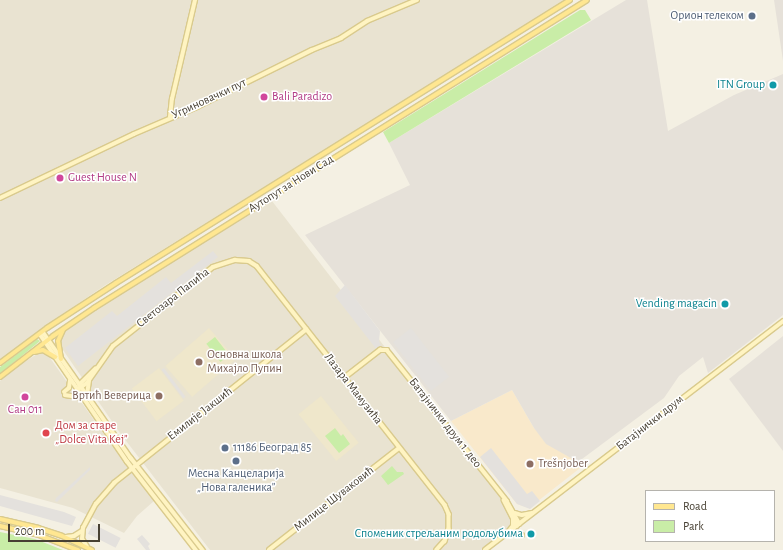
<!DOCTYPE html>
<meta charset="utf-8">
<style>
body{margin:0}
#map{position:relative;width:783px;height:550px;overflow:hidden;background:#f4f0e3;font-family:"Alegreya Sans",sans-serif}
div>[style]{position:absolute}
.residential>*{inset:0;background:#e9e3d1}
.commercial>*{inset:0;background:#f9e9cb}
.industrial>*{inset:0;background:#e6e1d9}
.education>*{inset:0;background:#efe7cb;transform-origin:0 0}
.green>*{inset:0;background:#c9eda7;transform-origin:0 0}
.parking>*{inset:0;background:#e4e1dd;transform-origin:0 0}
.roads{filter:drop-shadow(1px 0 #d9ca8d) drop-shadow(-1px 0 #d9ca8d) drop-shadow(0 1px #d9ca8d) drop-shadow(0 -1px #d9ca8d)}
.secondary>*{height:3.5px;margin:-1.75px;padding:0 1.75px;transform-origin:1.75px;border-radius:1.75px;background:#fff4c2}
.primary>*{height:4px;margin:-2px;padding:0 2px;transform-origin:2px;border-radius:2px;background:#ffe791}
.dots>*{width:11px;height:11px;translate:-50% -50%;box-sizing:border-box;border:2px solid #fff;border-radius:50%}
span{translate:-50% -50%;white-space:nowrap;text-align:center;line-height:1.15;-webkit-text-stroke:3px #fff;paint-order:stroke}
.service-label{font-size:12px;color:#4e5e75}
.right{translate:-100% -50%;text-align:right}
.left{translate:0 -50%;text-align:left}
.culture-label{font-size:12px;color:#0d838f}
.hotel-label{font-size:12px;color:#b23c85}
.street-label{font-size:12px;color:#474033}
.education-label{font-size:12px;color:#785e54}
.health-label{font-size:12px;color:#be3a42}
.legend{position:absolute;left:645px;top:490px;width:130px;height:52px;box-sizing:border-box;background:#fff;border:1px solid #b5b3ad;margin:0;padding:5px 7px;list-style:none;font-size:12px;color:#474033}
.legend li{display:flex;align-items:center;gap:8px;height:20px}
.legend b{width:20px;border:1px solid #b5b3ad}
.scale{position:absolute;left:8px;top:524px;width:92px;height:18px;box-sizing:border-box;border:2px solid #474033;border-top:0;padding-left:5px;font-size:12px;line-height:14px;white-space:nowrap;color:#474033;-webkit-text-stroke:3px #fff;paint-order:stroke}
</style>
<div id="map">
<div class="residential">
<i style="clip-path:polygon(0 0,566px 0,104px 286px,60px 316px,0 360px)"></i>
<i style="clip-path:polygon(272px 201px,500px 496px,511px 517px,511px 522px,506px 531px,481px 550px,210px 550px,120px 433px,63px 350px,61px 342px,65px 331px,115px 297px)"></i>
<i style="clip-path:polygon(39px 353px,47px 355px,50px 358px,123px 461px,154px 501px,137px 516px,124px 533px,73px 508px,0 488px,0 381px,16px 367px)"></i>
</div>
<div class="commercial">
<i style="clip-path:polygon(512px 390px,534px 428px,584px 465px,529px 508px,517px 504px,451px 421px)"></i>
</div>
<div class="industrial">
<i style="clip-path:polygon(626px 0,647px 0,668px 131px,734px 95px,783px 74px,783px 315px,708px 373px,703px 357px,679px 376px,664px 398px,578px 462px,546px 444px,534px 428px,512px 390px,451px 421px,305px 235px,410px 185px,389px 143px)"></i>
<i style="clip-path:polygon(774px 0,783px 0,783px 61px)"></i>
<i style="clip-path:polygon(783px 336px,783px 451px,729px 379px)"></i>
</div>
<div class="education">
<i style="left:209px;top:328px;width:41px;height:58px;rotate:49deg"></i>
<i style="left:159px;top:368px;width:41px;height:34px;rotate:53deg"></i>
<i style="left:321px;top:396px;width:60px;height:29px;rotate:51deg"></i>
</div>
<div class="green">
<i style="clip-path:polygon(580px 10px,585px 10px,591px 20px,389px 143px,383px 132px)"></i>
<i style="left:215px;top:337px;width:23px;height:11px;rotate:52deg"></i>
<i style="clip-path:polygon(37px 339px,40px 341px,0 374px,0 367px)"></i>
<i style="clip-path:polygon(335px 428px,341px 436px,343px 434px,350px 444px,339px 453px,325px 436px)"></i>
<i style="clip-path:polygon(392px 466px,397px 472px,403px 472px,404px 474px,388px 485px,381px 476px)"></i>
<i style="clip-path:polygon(0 532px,35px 539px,63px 550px,0 550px)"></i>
</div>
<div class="parking">
<i style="clip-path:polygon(213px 251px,218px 257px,78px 366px,65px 348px,112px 311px,117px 316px,166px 277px,171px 283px)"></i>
<i style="clip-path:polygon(345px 285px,380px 331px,379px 341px,381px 346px,377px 350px,335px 296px)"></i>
<i style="left:411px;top:328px;width:62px;height:23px;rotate:52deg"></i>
<i style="left:164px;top:368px;width:36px;height:3px;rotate:53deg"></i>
<i style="clip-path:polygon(491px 448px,527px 494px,532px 491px,540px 501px,530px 509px,517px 504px,480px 457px)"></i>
<i style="clip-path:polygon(90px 467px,90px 470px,57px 502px,55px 501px,56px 498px)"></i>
<i style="clip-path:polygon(0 495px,64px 512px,76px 517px,72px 526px,0 506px)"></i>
<i style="left:93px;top:524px;width:31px;height:11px;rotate:27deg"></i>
<i style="clip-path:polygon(142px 535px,150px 544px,148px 546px,150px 550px,146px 550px,137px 539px)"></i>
</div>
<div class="roads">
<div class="secondary">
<i style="left:170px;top:117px;width:18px;rotate:-84deg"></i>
<i style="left:172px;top:99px;width:102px;rotate:-76.9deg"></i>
<i style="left:0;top:198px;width:148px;rotate:-25.5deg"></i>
<i style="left:134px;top:134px;width:69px;rotate:-23.2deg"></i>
<i style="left:197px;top:107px;width:128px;rotate:-26.4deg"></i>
<i style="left:312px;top:50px;width:31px;rotate:-22deg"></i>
<i style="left:341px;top:38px;width:31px;rotate:-33deg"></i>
<i style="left:367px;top:21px;width:54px;rotate:-22.8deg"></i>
<i style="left:43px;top:332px;width:154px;rotate:55.1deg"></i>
<i style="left:131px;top:458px;width:117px;rotate:52deg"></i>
<i style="left:40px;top:334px;width:154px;rotate:55.6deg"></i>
<i style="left:127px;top:461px;width:113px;rotate:52.2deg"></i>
<i style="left:344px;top:378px;width:46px;rotate:-37.9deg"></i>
<i style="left:380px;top:350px;width:7px"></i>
<i style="left:387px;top:350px;width:193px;rotate:51.5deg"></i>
<i style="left:507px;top:501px;width:26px;rotate:61deg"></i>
<i style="left:79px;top:385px;width:23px;rotate:-45deg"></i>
<i style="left:77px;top:390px;width:12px;rotate:-35deg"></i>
<i style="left:87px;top:383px;width:45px;rotate:-54.9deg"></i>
<i style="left:113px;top:346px;width:127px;rotate:-38.3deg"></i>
<i style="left:213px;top:267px;width:23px;rotate:-18deg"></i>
<i style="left:235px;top:260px;width:14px;rotate:4deg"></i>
<i style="left:249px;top:261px;width:9px;rotate:32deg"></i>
<i style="left:257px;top:266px;width:304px;rotate:51.8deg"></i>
<i style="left:445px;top:505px;width:10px;rotate:66deg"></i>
<i style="left:449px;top:514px;width:15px;rotate:90deg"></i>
<i style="left:449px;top:529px;width:13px;rotate:108deg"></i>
<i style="left:445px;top:541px;width:12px;rotate:132deg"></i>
<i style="left:64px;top:392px;width:6px;rotate:-39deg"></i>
<i style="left:69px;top:388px;width:7px;rotate:-82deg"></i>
<i style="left:65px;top:395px;width:18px;rotate:9deg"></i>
<i style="left:87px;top:395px;width:14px;rotate:-82deg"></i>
<i style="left:504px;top:500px;width:29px;rotate:63deg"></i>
<i style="left:515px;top:513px;width:7px;rotate:16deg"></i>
<i style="left:522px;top:515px;width:10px;rotate:-11deg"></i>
<i style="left:509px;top:531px;width:6px;rotate:-51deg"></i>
<i style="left:513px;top:526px;width:7px;rotate:-90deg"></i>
<i style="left:507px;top:535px;width:15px"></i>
<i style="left:66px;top:537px;width:8px;rotate:-7deg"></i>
<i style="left:74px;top:536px;width:9px;rotate:-32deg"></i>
<i style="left:87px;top:547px;width:9px;rotate:-122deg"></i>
<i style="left:82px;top:539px;width:11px;rotate:-85deg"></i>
<i style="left:83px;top:528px;width:27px;rotate:-62deg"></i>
<i style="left:96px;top:504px;width:28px;rotate:-49deg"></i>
<i style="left:114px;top:483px;width:246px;rotate:-38.6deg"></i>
<i style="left:269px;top:550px;width:165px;rotate:-38.1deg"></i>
<i style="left:485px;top:550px;width:376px;rotate:-37.5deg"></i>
</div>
<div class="primary">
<i style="left:34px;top:352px;width:9px;rotate:-13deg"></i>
<i style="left:43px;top:350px;width:14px;rotate:30deg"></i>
<i style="left:61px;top:359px;width:18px;rotate:-99deg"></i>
<i style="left:58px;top:341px;width:12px;rotate:-66deg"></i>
<i style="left:0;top:363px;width:59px;rotate:-36.7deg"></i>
<i style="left:47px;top:328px;width:82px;rotate:-33.1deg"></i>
<i style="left:116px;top:283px;width:535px;rotate:-31.94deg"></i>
<i style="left:0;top:377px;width:67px;rotate:-37.7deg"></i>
<i style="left:53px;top:336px;width:50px;rotate:-34.3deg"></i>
<i style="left:94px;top:308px;width:581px;rotate:-31.99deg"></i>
<i style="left:0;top:519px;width:39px;rotate:13deg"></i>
<i style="left:38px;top:528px;width:25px;rotate:18deg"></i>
<i style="left:62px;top:536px;width:33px;rotate:25deg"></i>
<i style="left:0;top:526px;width:37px;rotate:13deg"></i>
<i style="left:36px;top:534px;width:45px;rotate:20.9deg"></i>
</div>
</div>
<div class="dots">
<i style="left:752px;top:16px;background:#5c6f8a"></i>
<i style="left:773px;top:85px;background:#0f9aa8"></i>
<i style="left:264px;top:97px;background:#d1479c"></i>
<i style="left:60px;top:178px;background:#d1479c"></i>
<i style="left:725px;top:304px;background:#0f9aa8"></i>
<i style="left:199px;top:362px;background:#8d6e63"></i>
<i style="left:159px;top:396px;background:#8d6e63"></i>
<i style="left:25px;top:397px;background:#d1479c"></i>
<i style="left:46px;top:433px;background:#e0444e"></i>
<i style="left:225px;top:448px;background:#5c6f8a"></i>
<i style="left:236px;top:461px;background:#5c6f8a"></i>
<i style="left:530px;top:464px;background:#8d6e63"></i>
<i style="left:531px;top:534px;background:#0f9aa8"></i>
</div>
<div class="service-label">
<span class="right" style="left:744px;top:16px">Орион телеком</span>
<span class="left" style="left:233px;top:448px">11186 Београд 85</span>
<span style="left:236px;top:481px">Месна Канцеларија<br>„Нова галеника”</span>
</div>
<div class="culture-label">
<span class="right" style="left:765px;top:85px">ITN Group</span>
<span class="right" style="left:717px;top:304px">Vending magacin</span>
<span class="right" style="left:523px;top:534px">Споменик стрељаним родољубима</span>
</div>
<div class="hotel-label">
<span class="left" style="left:272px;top:97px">Bali Paradizo</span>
<span class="left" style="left:68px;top:178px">Guest House N</span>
<span style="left:25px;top:410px">Сан 011</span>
</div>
<div class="street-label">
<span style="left:209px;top:99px;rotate:-25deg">Угриновачки пут</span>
<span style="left:291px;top:184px;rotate:-32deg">Аутопут за Нови Сад</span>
<span style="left:173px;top:298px;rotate:-38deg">Светозара Папића</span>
<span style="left:353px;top:389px;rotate:52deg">Лазара Мамузића</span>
<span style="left:200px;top:414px;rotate:-38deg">Емилије Јакшић</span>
<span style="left:445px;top:423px;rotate:52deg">Батајнички друм 1. део</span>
<span style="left:650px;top:423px;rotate:-38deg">Батајнички друм</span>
<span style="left:334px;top:499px;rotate:-38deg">Милице Шуваковић</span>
</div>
<div class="education-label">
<span class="left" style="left:207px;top:362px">Основна школа<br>Михајло Пупин</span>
<span class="right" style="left:151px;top:396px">Вртић Веверица</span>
<span class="left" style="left:538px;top:464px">Trešnjober</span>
</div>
<div class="health-label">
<span class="left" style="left:55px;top:433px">Дом за старе<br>„Dolce Vita Kej”</span>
</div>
<ul class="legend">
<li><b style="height:5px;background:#ffe791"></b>Road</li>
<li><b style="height:11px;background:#c9eda7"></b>Park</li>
</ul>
<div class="scale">200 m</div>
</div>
